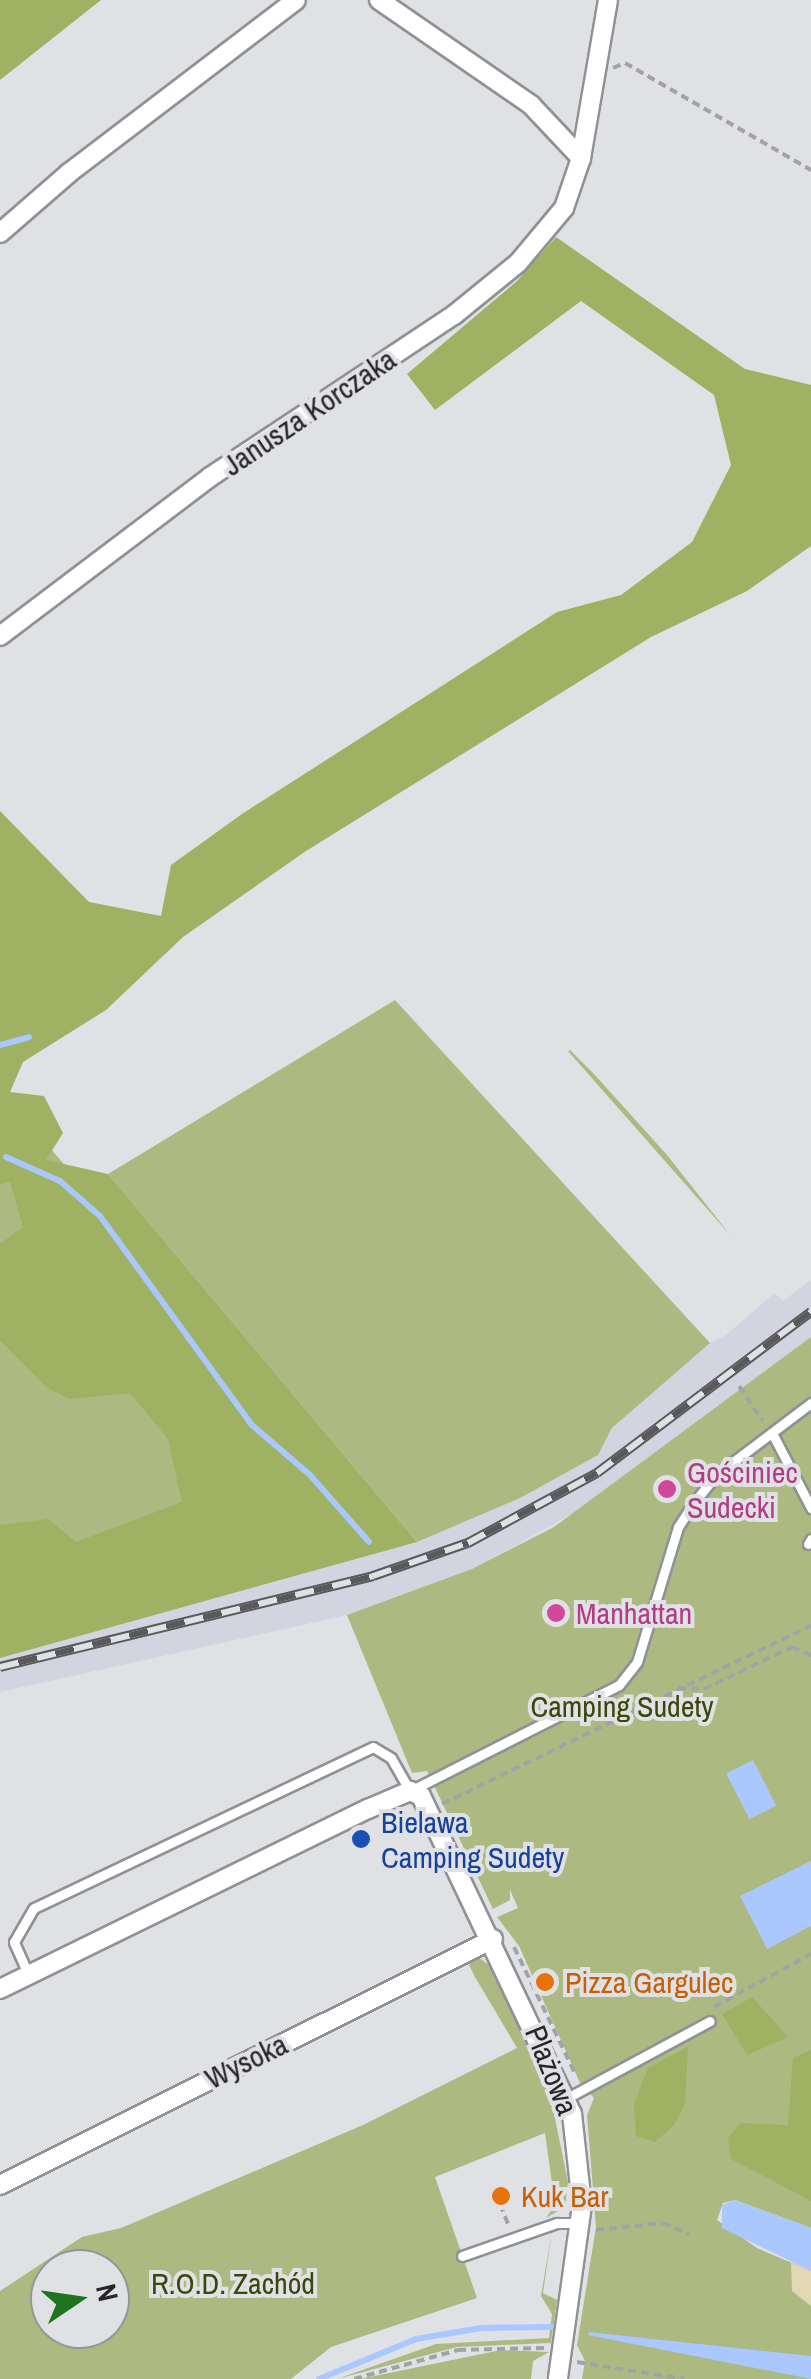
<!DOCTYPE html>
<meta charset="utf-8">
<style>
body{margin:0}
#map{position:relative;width:811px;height:2379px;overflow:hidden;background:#e0e1e5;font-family:"Archivo Narrow",sans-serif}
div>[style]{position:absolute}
.built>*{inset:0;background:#d2d5df}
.green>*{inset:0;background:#acb981}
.forest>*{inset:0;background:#9fb162}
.sand>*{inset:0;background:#e2d8b3}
.water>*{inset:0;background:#aac7fe;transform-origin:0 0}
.stream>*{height:6px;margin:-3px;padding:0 3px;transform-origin:3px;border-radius:3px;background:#aac7fe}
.path>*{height:4px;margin-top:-2px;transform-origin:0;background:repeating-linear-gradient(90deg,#a3a3a7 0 8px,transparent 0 13px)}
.roads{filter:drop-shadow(2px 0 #909195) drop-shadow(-2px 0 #909195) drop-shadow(0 2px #909195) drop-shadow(0 -2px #909195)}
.lane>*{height:9px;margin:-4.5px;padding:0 4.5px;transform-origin:4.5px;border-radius:4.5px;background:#fff}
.street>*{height:18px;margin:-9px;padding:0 9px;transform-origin:9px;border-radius:9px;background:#fff}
.rail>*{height:10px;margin-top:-5px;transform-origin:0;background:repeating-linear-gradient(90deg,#e0e1e5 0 19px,#59595c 0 38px);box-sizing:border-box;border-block:2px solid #59595c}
.dots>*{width:28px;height:28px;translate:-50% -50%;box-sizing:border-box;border:5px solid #e0e1e5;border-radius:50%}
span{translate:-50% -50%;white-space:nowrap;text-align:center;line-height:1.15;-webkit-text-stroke:8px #e0e1e5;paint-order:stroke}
.street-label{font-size:30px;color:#262628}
.hotel-label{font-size:30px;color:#b23c85}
.left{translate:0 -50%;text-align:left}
.park-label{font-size:30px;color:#3b4608}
.transit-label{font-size:30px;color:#164399}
.food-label{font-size:30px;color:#c56008}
.north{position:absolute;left:30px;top:2249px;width:100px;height:100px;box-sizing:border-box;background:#e0e1e5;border:2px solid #969699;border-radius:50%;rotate:77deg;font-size:28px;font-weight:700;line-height:40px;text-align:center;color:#262628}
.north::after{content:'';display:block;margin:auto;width:35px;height:45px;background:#1e741f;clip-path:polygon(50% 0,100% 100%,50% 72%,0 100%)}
</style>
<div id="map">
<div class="built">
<i style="clip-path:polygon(811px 1280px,811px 1340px,591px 1503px,472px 1570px,347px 1615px,0 1692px,0 1652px,417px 1542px,597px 1455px,612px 1429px,694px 1351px,726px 1335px,774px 1293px,783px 1301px)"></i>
</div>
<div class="green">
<i style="clip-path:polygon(395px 1000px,710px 1343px,612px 1428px,598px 1455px,520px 1498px,417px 1542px,108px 1174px)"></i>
<i style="clip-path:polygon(568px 1051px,570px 1050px,594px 1074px,667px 1155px,731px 1236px)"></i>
<i style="clip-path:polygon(0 1090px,395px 1548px,0 1653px)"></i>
<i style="clip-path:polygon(811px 1337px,811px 2228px,735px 2200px,723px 2203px,717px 2220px,757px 2248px,811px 2271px,811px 2379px,582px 2379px,585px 2361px,577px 2345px,596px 2227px,587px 2115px,594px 2098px,580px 2083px,519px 1946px,497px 1917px,518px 1908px,510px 1890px,510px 1900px,493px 1909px,427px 1771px,412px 1773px,347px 1615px,472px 1569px,554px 1527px)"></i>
<i style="clip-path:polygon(evenodd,475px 1955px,492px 1967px,549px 2089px,568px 2182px,565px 2207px,546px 2218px,555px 2205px,545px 2133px,435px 2177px,477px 2298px,331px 2347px,291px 2379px,0 2379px,0 2291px,82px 2237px,121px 2228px,363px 2125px,517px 2048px,475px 1977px,466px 1959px,475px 1955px,50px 2269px,110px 2269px,110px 2329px,50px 2329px,50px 2269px)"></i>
<i style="clip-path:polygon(552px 2230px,543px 2293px,557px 2300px,551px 2343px,457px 2347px,337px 2379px,436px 2344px,549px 2338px,552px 2314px,541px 2296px)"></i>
<i style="clip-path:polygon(501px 2350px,549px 2352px,533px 2361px,531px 2379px,360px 2379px)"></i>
</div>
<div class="forest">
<i style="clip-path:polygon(0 0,101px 0,0 80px)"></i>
<i style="clip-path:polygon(556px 237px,745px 369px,811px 385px,811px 546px,747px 591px,651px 637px,306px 851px,183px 937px,106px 1010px,23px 1062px,10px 1092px,44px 1096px,63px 1133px,46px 1160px,108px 1174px,417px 1542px,0 1658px,0 1525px,48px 1519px,76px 1542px,182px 1502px,168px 1439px,130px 1393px,69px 1399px,46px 1387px,0 1340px,0 1244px,23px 1227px,10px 1182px,0 1184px,0 811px,89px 902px,161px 916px,171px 865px,242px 814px,557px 612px,621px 595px,692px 542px,731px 465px,714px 395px,581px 301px,435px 410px,407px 374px,517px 281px)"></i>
<i style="clip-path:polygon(752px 1997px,788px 2037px,747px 2055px,722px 2014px)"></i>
<i style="clip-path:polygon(688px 2047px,685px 2103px,675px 2124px,655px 2142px,636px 2136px,634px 2104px,648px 2068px)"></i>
<i style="clip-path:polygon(811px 2050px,811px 2201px,731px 2159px,728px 2138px,740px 2123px,788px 2125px,793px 2058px)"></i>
</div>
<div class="sand">
<i style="clip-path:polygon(791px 2263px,811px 2271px,811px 2306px,792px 2291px)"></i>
</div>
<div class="water">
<i style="left:753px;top:1760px;width:51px;height:30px;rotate:63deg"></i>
<i style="clip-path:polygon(811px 1861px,811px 1926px,767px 1949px,740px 1896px)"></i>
<i style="clip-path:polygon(735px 2200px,811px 2228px,811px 2271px,722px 2228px,722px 2205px)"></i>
<i style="clip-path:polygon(589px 2332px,811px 2356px,811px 2379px,588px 2335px)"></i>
</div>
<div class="stream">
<i style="left:0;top:1045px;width:30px;rotate:-15deg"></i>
<i style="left:6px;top:1157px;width:59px;rotate:24deg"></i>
<i style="left:60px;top:1181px;width:53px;rotate:41.2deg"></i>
<i style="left:100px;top:1216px;width:258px;rotate:54deg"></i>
<i style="left:252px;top:1425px;width:77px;rotate:40.8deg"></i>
<i style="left:310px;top:1475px;width:89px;rotate:48.6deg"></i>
<i style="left:319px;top:2379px;width:105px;rotate:-22.4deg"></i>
<i style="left:416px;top:2339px;width:66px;rotate:-9.6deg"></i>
<i style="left:481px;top:2328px;width:70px;rotate:-0.8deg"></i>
</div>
<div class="path">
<i style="left:613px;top:68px;width:13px;rotate:-23deg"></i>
<i style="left:625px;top:63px;width:215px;rotate:29.9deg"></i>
<i style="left:739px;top:1386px;width:42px;rotate:55.6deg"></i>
<i style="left:678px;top:1688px;width:26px;rotate:2deg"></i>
<i style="left:704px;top:1689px;width:98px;rotate:-25.5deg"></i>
<i style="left:792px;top:1647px;width:21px;rotate:23deg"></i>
<i style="left:442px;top:1804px;width:410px;rotate:-25.8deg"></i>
<i style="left:514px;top:1947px;width:140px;rotate:64.2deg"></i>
<i style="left:714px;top:2007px;width:111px;rotate:-28.7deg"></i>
<i style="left:500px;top:2204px;width:22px;rotate:68deg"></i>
<i style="left:596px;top:2230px;width:67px;rotate:-6deg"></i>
<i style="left:663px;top:2223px;width:28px;rotate:23deg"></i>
<i style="left:577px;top:2362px;width:109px;rotate:8.9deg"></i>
<i style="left:354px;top:2379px;width:108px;rotate:-15.6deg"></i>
<i style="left:458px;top:2350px;width:86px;rotate:-1.3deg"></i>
</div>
<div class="roads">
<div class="lane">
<i style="left:772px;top:1433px;width:85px;rotate:62.5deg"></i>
<i style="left:808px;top:1544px;width:6px;rotate:-59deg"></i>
<i style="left:29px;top:1976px;width:37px;rotate:-114deg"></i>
<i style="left:14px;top:1942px;width:39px;rotate:-60deg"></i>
<i style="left:34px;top:1908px;width:375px;rotate:-25.4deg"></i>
<i style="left:373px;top:1747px;width:21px;rotate:31deg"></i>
<i style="left:391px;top:1758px;width:38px;rotate:60deg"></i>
<i style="left:410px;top:1791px;width:234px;rotate:-26.9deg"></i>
<i style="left:619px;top:1685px;width:29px;rotate:-52deg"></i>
<i style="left:637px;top:1662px;width:141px;rotate:-73.1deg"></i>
<i style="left:678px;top:1527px;width:31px;rotate:-57deg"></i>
<i style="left:695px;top:1501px;width:35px;rotate:-51deg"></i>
<i style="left:717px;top:1474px;width:118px;rotate:-37.1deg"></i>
<i style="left:567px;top:2098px;width:162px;rotate:-28.3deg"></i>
<i style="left:462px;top:2256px;width:101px;rotate:-19.2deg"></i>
<i style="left:557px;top:2223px;width:23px"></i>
</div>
<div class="street">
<i style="left:379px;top:0;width:185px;rotate:34.6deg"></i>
<i style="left:531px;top:105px;width:73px;rotate:46.7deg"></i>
<i style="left:0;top:233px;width:91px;rotate:-41deg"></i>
<i style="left:69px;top:173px;width:285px;rotate:-37.3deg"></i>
<i style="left:0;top:636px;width:263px;rotate:-37.1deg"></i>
<i style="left:210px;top:477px;width:293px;rotate:-33.6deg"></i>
<i style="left:454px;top:315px;width:82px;rotate:-39.1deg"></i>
<i style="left:518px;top:263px;width:72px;rotate:-50.1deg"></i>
<i style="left:564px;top:208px;width:53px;rotate:-71.2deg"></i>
<i style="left:581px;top:158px;width:160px;rotate:-80.3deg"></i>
<i style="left:0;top:1989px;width:410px;rotate:-26.1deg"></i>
<i style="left:368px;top:1809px;width:46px;rotate:-23.2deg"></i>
<i style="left:410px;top:1791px;width:12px;rotate:24deg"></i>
<i style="left:421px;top:1796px;width:352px;rotate:64.6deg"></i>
<i style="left:572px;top:2114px;width:92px;rotate:83.7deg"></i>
<i style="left:582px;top:2205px;width:176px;rotate:97.9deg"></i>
<i style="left:0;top:2185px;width:551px;rotate:-26.52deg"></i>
</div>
</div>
<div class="rail">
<i style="left:0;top:1667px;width:384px;rotate:-13.7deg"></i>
<i style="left:373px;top:1576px;width:101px;rotate:-19.2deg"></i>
<i style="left:468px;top:1543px;width:147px;rotate:-28.5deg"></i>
<i style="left:597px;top:1473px;width:268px;rotate:-37deg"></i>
</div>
<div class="dots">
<i style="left:667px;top:1489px;background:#d1479c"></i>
<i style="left:556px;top:1613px;background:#d1479c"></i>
<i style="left:361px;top:1839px;background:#1a4fb4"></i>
<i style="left:545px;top:1982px;background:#e8710a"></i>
<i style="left:501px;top:2196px;background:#e8710a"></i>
</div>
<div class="street-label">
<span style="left:309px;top:412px;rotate:-34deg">Janusza Korczaka</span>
<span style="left:246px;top:2061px;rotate:-26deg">Wysoka</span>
<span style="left:552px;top:2070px;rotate:68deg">Plażowa</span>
</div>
<div class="hotel-label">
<span class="left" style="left:687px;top:1489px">Gościniec<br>Sudecki</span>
<span class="left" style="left:576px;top:1613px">Manhattan</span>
</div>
<div class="park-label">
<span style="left:622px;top:1706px">Camping Sudety</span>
<span style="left:233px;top:2283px">R.O.D. Zachód</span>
</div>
<div class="transit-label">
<span class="left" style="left:381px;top:1839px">Bielawa<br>Camping Sudety</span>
</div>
<div class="food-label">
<span class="left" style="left:565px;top:1982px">Pizza Gargulec</span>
<span class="left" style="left:521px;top:2196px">Kuk Bar</span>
</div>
<div class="north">N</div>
</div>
